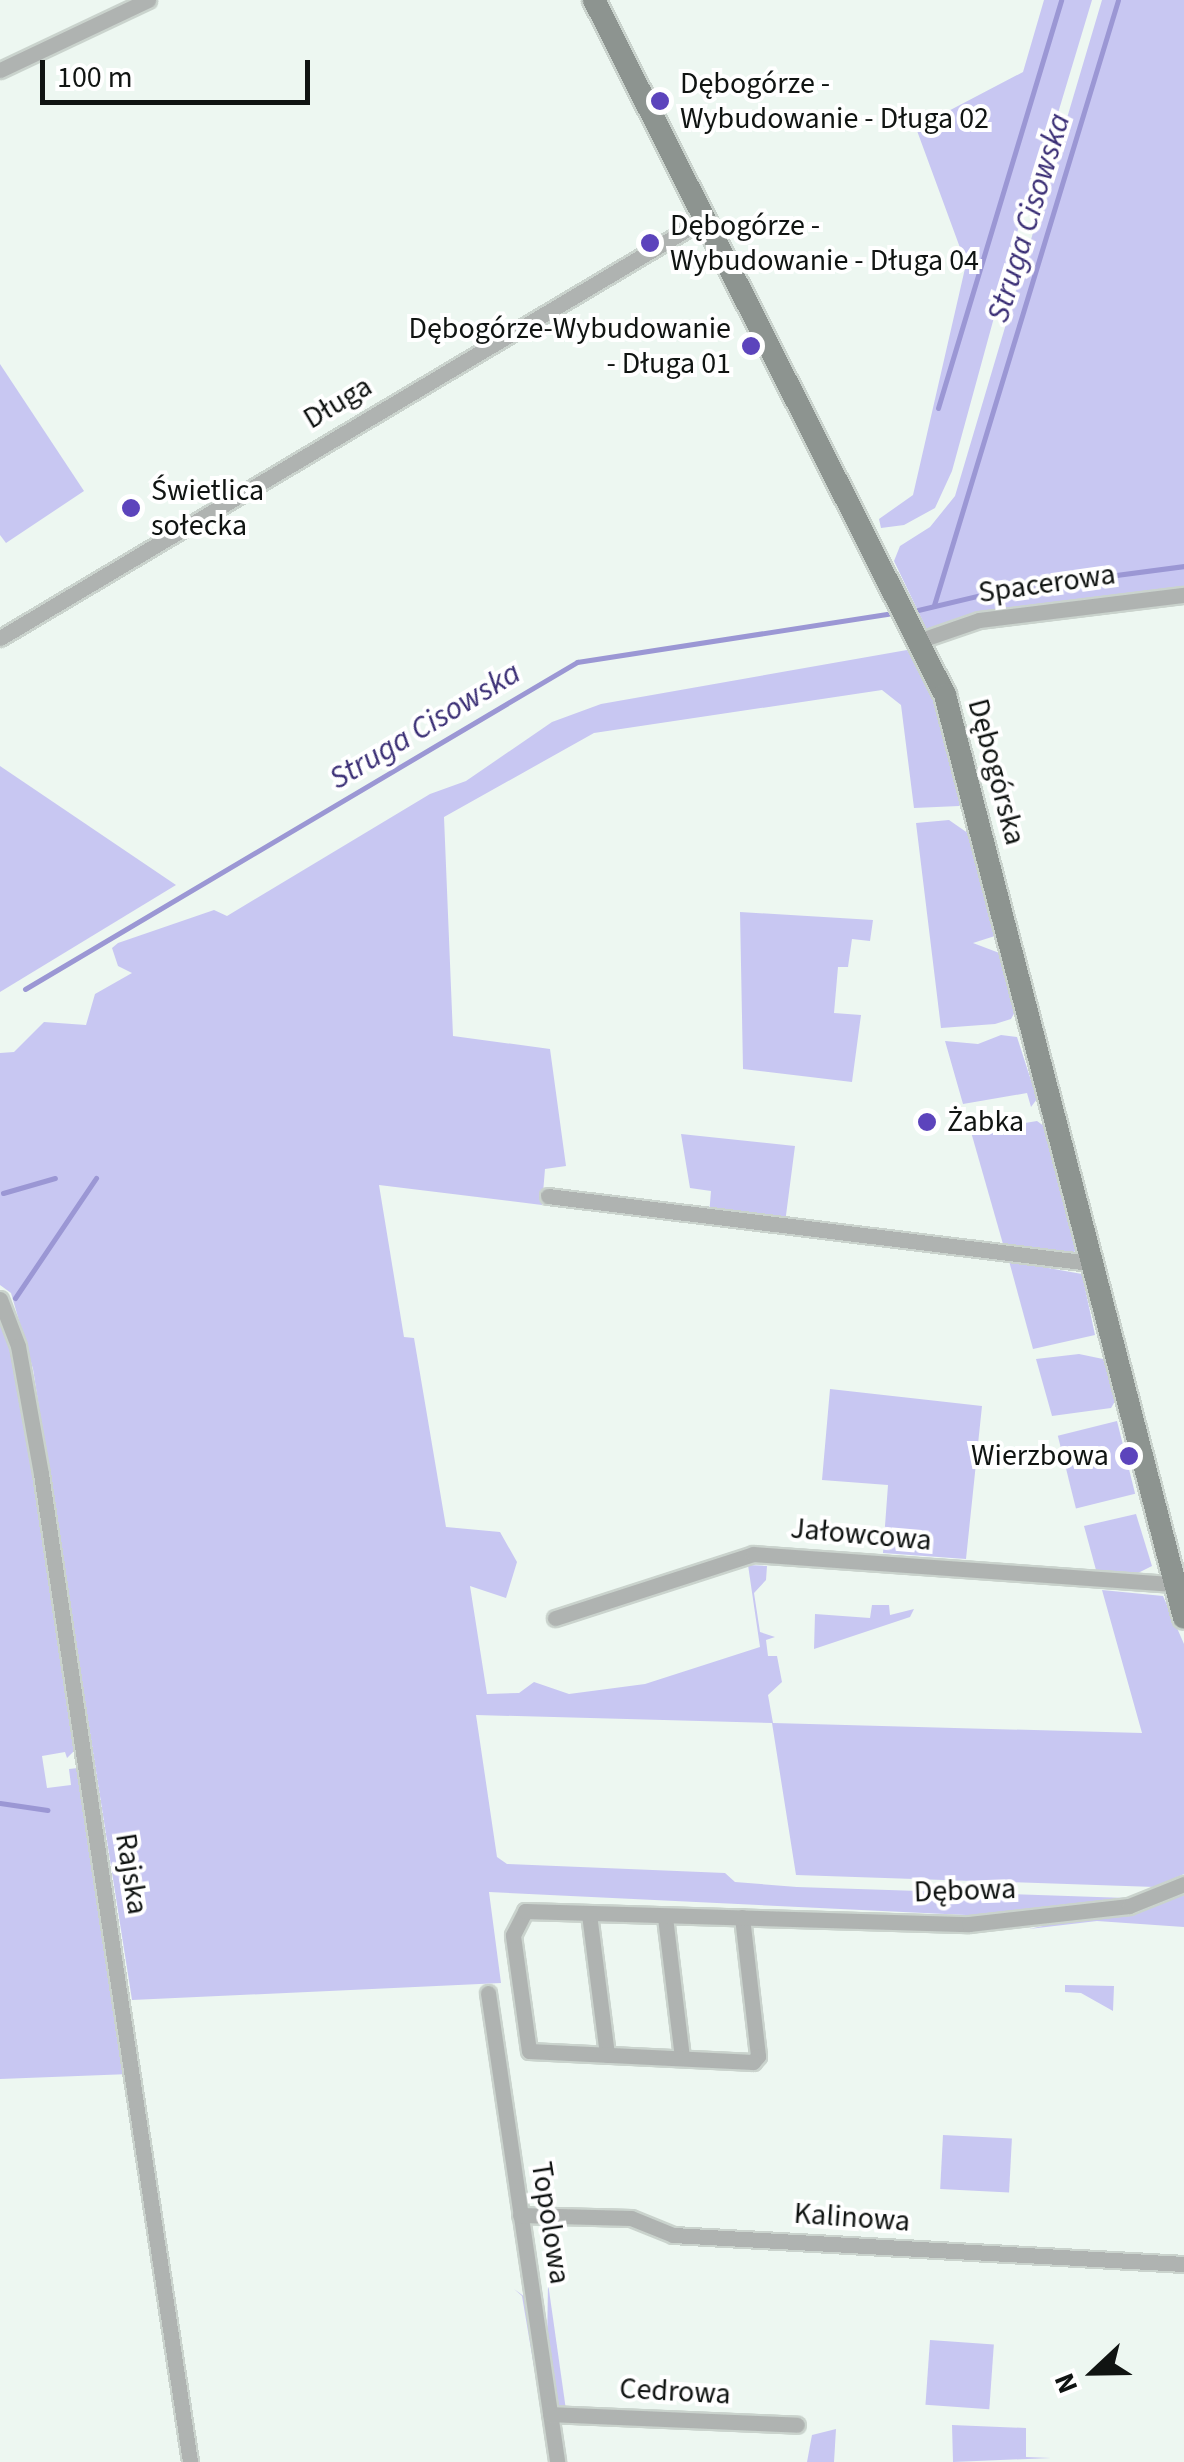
<!DOCTYPE html>
<meta charset="utf-8">
<style>
body{margin:0}
#map{position:relative;width:1184px;height:2462px;overflow:hidden;background:#edf7f1;font-family:"Source Sans 3",sans-serif}
div>[style]{position:absolute}
.green>*{inset:0;background:#c8c7f2;transform-origin:0 0}
.stream>*{height:5px;margin:-2.5px;padding:0 2.5px;transform-origin:2.5px;border-radius:2.5px;background:#9b97d4}
.roads{filter:drop-shadow(2px 0 #cad3cd) drop-shadow(-2px 0 #cad3cd) drop-shadow(0 2px #cad3cd) drop-shadow(0 -2px #cad3cd)}
.street>*{height:15px;margin:-7.5px;padding:0 7.5px;transform-origin:7.5px;border-radius:7.5px;background:#afb3b1}
.secondary>*{height:22px;margin:-11px;padding:0 11px;transform-origin:11px;border-radius:11px;background:#8d9490}
.dots>*{width:28px;height:28px;translate:-50% -50%;box-sizing:border-box;border:5px solid #fff;border-radius:50%}
span{translate:-50% -50%;white-space:nowrap;text-align:center;line-height:1.15;-webkit-text-stroke:8px #fff;paint-order:stroke}
.poi-label{font-size:30px;color:#101412}
.left{translate:0 -50%;text-align:left}
.right{translate:-100% -50%;text-align:right}
.street-label{font-size:30px;color:#101412}
.water-label{font-size:32px;color:#3a2e75;font-style:italic}
.north{position:absolute;left:1044px;top:2322px;width:100px;height:100px;-webkit-text-stroke:8px #fff;paint-order:stroke;rotate:248deg;font-size:28px;font-weight:700;line-height:40px;text-align:center;color:#101412}
.north::after{content:'';display:block;margin:auto;width:35px;height:45px;background:#101412;clip-path:polygon(50% 0,100% 100%,50% 72%,0 100%)}
.scale{position:absolute;left:40px;top:60px;width:270px;height:45px;box-sizing:border-box;border:5px solid #101412;border-top:0;padding-left:12px;font-size:30px;line-height:35px;white-space:nowrap;color:#101412;-webkit-text-stroke:8px #fff;paint-order:stroke}
</style>
<div id="map">
<div class="green">
<i style="clip-path:polygon(1044px 0,1092px 0,1046px 153px,1033px 175px,952px 471px,935px 508px,904px 525px,881px 528px,879px 519px,913px 495px,966px 264px,916px 128px,1023px 72px)"></i>
<i style="clip-path:polygon(1102px 0,1184px 0,1184px 587px,975px 612px,928px 632px,894px 561px,900px 546px,930px 527px,955px 496px)"></i>
<i style="clip-path:polygon(0 364px,84px 491px,6px 543px,0 535px)"></i>
<i style="clip-path:polygon(907px 650px,934px 694px,963px 803px,959px 806px,914px 808px,901px 705px,882px 690px,594px 733px,444px 817px,453px 1036px,550px 1049px,566px 1166px,545px 1169px,542px 1205px,379px 1185px,404px 1337px,414px 1338px,446px 1527px,500px 1532px,517px 1562px,506px 1598px,470px 1586px,487px 1694px,519px 1693px,534px 1682px,569px 1694px,645px 1684px,760px 1647px,748px 1565px,767px 1566px,766px 1580px,754px 1593px,760px 1632px,775px 1637px,766px 1640px,768px 1656px,777px 1656px,782px 1682px,768px 1695px,773px 1723px,1142px 1733px,1102px 1590px,1163px 1596px,1184px 1644px,1184px 1874px,1155px 1887px,796px 1875px,772px 1723px,476px 1715px,497px 1857px,507px 1864px,725px 1873px,735px 1882px,797px 1887px,1127px 1898px,987px 1916px,489px 1892px,501px 1983px,132px 2000px,33px 1369px,11px 1293px,0 1285px,0 1053px,14px 1052px,44px 1022px,86px 1025px,95px 994px,132px 973px,118px 966px,112px 948px,118px 943px,214px 910px,227px 916px,430px 794px,466px 781px,552px 722px,601px 704px)"></i>
<i style="clip-path:polygon(0 766px,176px 885px,0 992px)"></i>
<i style="clip-path:polygon(949px 820px,972px 836px,998px 935px,973px 943px,1002px 954px,1016px 1010px,1011px 1019px,995px 1024px,941px 1028px,916px 823px)"></i>
<i style="clip-path:polygon(740px 912px,873px 920px,870px 941px,852px 939px,848px 967px,838px 967px,834px 1013px,861px 1015px,852px 1082px,743px 1069px)"></i>
<i style="clip-path:polygon(1001px 1035px,1017px 1037px,1037px 1099px,1031px 1107px,1027px 1093px,963px 1104px,945px 1041px,978px 1044px)"></i>
<i style="clip-path:polygon(1037px 1121px,1048px 1129px,1077px 1246px,1073px 1255px,1005px 1251px,971px 1132px)"></i>
<i style="clip-path:polygon(681px 1134px,795px 1146px,785px 1223px,709px 1215px,711px 1191px,690px 1188px)"></i>
<i style="clip-path:polygon(1009px 1261px,1082px 1274px,1095px 1335px,1033px 1349px)"></i>
<i style="clip-path:polygon(0 1316px,15px 1358px,74px 1751px,67px 1758px,65px 1752px,42px 1756px,47px 1788px,71px 1785px,69px 1769px,78px 1768px,117px 2038px,130px 2074px,0 2079px)"></i>
<i style="clip-path:polygon(1079px 1354px,1103px 1359px,1117px 1398px,1111px 1408px,1052px 1416px,1036px 1359px)"></i>
<i style="clip-path:polygon(830px 1389px,982px 1406px,966px 1559px,883px 1553px,888px 1485px,822px 1480px)"></i>
<i style="left:1117px;top:1421px;width:75px;height:61px;rotate:76deg"></i>
<i style="clip-path:polygon(1136px 1514px,1152px 1566px,1138px 1573px,1096px 1570px,1084px 1526px)"></i>
<i style="clip-path:polygon(872px 1605px,889px 1605px,890px 1615px,914px 1609px,910px 1617px,814px 1649px,815px 1614px,870px 1618px)"></i>
<i style="clip-path:polygon(1184px 1895px,1184px 1927px,1097px 1921px,1029px 1929px)"></i>
<i style="clip-path:polygon(1065px 1985px,1114px 1986px,1113px 2011px,1081px 1993px,1065px 1992px)"></i>
<i style="left:943px;top:2135px;width:69px;height:54px;rotate:3deg"></i>
<i style="clip-path:polygon(548px 2283px,566px 2410px,557px 2410px,547px 2351px)"></i>
<i style="clip-path:polygon(514px 2289px,525px 2297px,550px 2462px,522px 2296px)"></i>
<i style="left:930px;top:2340px;width:64px;height:65px;rotate:4deg"></i>
<i style="clip-path:polygon(952px 2425px,1026px 2428px,1026px 2457px,1051px 2458px,953px 2462px)"></i>
<i style="clip-path:polygon(836px 2429px,834px 2462px,807px 2462px,812px 2435px)"></i>
</div>
<div class="stream">
<i style="left:938px;top:408px;width:426px;rotate:-73.2deg"></i>
<i style="left:934px;top:605px;width:632px;rotate:-73.08deg"></i>
<i style="left:918px;top:610px;width:86px;rotate:-13.4deg"></i>
<i style="left:1002px;top:590px;width:184px;rotate:-7.5deg"></i>
<i style="left:25px;top:989px;width:642px;rotate:-30.64deg"></i>
<i style="left:577px;top:662px;width:315px;rotate:-8.8deg"></i>
<i style="left:3px;top:1193px;width:54px;rotate:-16.1deg"></i>
<i style="left:15px;top:1298px;width:145px;rotate:-56deg"></i>
<i style="left:0;top:1803px;width:48px;rotate:8.5deg"></i>
</div>
<div class="roads">
<div class="street">
<i style="left:0;top:70px;width:164px;rotate:-25.3deg"></i>
<i style="left:0;top:638px;width:821px;rotate:-30.75deg"></i>
<i style="left:921px;top:640px;width:61px;rotate:-19deg"></i>
<i style="left:979px;top:620px;width:207px;rotate:-7deg"></i>
<i style="left:548px;top:1196px;width:546px;rotate:7.05deg"></i>
<i style="left:0;top:1299px;width:50px;rotate:69deg"></i>
<i style="left:18px;top:1346px;width:130px;rotate:79.8deg"></i>
<i style="left:41px;top:1474px;width:999px;rotate:81.42deg"></i>
<i style="left:555px;top:1618px;width:208px;rotate:-17.9deg"></i>
<i style="left:753px;top:1554px;width:421px;rotate:4.1deg"></i>
<i style="left:589px;top:1914px;width:142px;rotate:82.7deg"></i>
<i style="left:665px;top:1917px;width:142px;rotate:83.1deg"></i>
<i style="left:742px;top:1917px;width:140px;rotate:83.4deg"></i>
<i style="left:758px;top:2056px;width:8px;rotate:130deg"></i>
<i style="left:753px;top:2062px;width:224px;rotate:-177.2deg"></i>
<i style="left:529px;top:2051px;width:117px;rotate:-97.9deg"></i>
<i style="left:513px;top:1935px;width:27px;rotate:-63deg"></i>
<i style="left:525px;top:1911px;width:444px;rotate:1.7deg"></i>
<i style="left:969px;top:1924px;width:161px;rotate:-6.4deg"></i>
<i style="left:1129px;top:1906px;width:59px;rotate:-21.8deg"></i>
<i style="left:488px;top:1993px;width:474px;rotate:81.6deg"></i>
<i style="left:520px;top:2215px;width:111px;rotate:1.5deg"></i>
<i style="left:631px;top:2218px;width:45px;rotate:22deg"></i>
<i style="left:673px;top:2235px;width:512px;rotate:3.25deg"></i>
<i style="left:550px;top:2414px;width:247px;rotate:2.5deg"></i>
</div>
<div class="secondary">
<i style="left:594px;top:0;width:779px;rotate:63.2deg"></i>
<i style="left:945px;top:695px;width:953px;rotate:75.48deg"></i>
</div>
</div>
<div class="dots">
<i style="left:660px;top:101px;background:#5c44bc"></i>
<i style="left:650px;top:243px;background:#5c44bc"></i>
<i style="left:751px;top:346px;background:#5c44bc"></i>
<i style="left:131px;top:508px;background:#5c44bc"></i>
<i style="left:927px;top:1122px;background:#5c44bc"></i>
<i style="left:1129px;top:1456px;background:#5c44bc"></i>
</div>
<div class="poi-label">
<span class="left" style="left:680px;top:101px">Dębogórze -<br>Wybudowanie - Długa 02</span>
<span class="left" style="left:670px;top:243px">Dębogórze -<br>Wybudowanie - Długa 04</span>
<span class="right" style="left:731px;top:346px">Dębogórze-Wybudowanie<br>- Długa 01</span>
<span class="left" style="left:151px;top:508px">Świetlica<br>sołecka</span>
<span class="left" style="left:947px;top:1122px">Żabka</span>
<span class="right" style="left:1109px;top:1456px">Wierzbowa</span>
</div>
<div class="street-label">
<span style="left:338px;top:403px;rotate:-31deg">Długa</span>
<span style="left:1047px;top:584px;rotate:-8deg">Spacerowa</span>
<span style="left:996px;top:772px;rotate:75deg">Dębogórska</span>
<span style="left:861px;top:1535px;rotate:5deg">Jałowcowa</span>
<span style="left:131px;top:1874px;rotate:81deg">Rajska</span>
<span style="left:965px;top:1891px;rotate:-2deg">Dębowa</span>
<span style="left:852px;top:2218px;rotate:4deg">Kalinowa</span>
<span style="left:550px;top:2223px;rotate:81deg">Topolowa</span>
<span style="left:675px;top:2392px;rotate:3deg">Cedrowa</span>
</div>
<div class="water-label">
<span style="left:1029px;top:218px;rotate:-73deg">Struga Cisowska</span>
<span style="left:425px;top:726px;rotate:-31deg">Struga Cisowska</span>
</div>
<div class="north">N</div>
<div class="scale">100 m</div>
</div>
